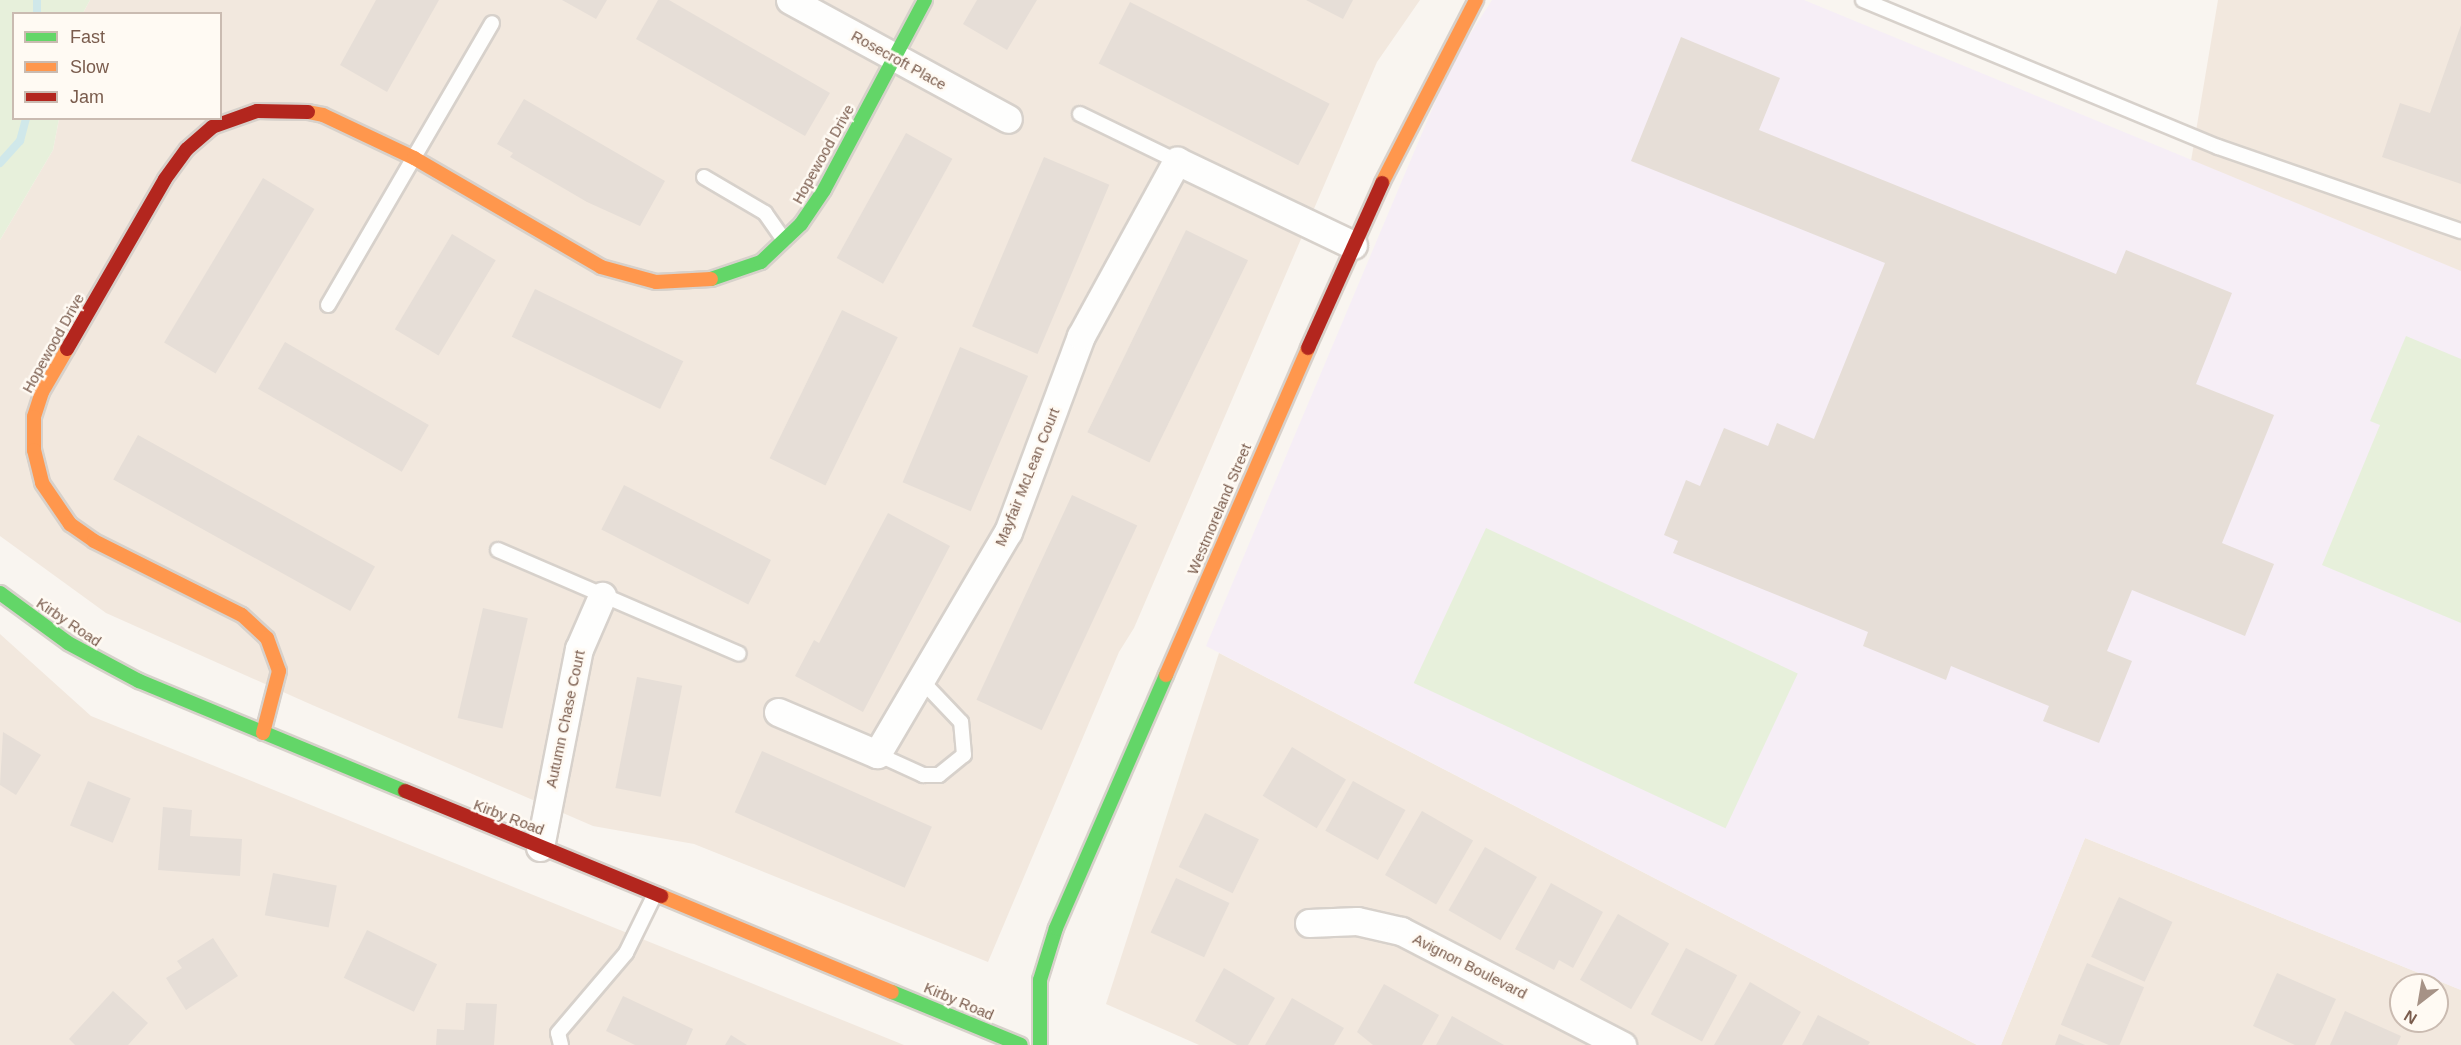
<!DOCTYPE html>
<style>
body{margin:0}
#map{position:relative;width:2461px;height:1045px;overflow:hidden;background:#f9f5f0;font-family:Helvetica,sans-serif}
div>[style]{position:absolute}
.residential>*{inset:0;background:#f2e8de}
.education>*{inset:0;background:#f6eef6}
.green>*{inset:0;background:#e7f0db;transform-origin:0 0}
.stream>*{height:8px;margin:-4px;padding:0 4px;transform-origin:4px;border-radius:4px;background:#d0e8ea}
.building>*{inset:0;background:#e6ded7;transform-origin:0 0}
.roads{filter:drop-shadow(2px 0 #d7d1cb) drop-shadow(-2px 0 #d7d1cb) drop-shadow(0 2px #d7d1cb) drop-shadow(0 -2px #d7d1cb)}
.lane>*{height:14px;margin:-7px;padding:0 7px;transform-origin:7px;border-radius:7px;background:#fefefd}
.street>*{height:27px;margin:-13.5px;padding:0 13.5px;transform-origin:13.5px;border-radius:13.5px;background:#fefefd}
.fast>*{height:14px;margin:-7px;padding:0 7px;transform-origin:7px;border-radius:7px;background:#63d668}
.slow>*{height:14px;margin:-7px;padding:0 7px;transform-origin:7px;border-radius:7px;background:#ff974d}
.jam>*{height:14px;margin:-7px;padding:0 7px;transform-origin:7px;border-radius:7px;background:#b3261e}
span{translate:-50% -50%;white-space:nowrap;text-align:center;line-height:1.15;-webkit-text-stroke:5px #fffaf3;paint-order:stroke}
.street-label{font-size:15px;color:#7a5c4d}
.legend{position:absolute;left:12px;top:12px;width:210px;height:108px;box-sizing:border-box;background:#fffaf3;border:2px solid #cabbb1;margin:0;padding:8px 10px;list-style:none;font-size:18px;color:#7a5c4d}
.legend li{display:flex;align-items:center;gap:12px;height:30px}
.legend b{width:30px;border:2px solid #cabbb1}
.north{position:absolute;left:2389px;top:973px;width:60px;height:60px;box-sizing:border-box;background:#fffaf3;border:2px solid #cabbb1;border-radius:50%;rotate:211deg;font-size:16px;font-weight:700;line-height:24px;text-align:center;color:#7a5c4d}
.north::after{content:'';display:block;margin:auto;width:21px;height:27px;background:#a69286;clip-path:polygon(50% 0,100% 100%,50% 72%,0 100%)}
</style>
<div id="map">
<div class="residential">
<i style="clip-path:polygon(90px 0,1420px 0,1377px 62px,1134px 628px,1119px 652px,988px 962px,694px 844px,593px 826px,310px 704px,106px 613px,0 536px,0 240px,53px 150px,59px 119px,220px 118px,220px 14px,83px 13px)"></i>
<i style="clip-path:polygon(2218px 0,2461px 0,2461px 272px,2191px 161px)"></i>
<i style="clip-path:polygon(0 634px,91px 716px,904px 1045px,0 1045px)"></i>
<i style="clip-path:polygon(1219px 653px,1977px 1045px,1199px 1045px,1106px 1004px)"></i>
<i style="clip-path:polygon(evenodd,2085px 838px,2461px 990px,2461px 1045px,2001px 1045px,2085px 838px,2401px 985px,2437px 985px,2437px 1021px,2401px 1021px,2401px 985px)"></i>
</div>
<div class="education">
<i style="clip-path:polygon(1492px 0,1804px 0,2461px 271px,2461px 990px,2085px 838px,2001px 1045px,1977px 1045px,1206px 646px,1452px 62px)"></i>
</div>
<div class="green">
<i style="clip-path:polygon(0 0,90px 0,83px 13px,14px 14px,14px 118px,59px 119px,53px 150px,0 240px)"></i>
<i style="clip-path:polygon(2406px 336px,2461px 359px,2461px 623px,2322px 565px,2380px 425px,2370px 421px)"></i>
<i style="left:1486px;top:528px;width:344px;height:171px;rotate:25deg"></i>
</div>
<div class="stream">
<i style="left:37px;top:0;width:14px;rotate:90deg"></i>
<i style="left:0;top:163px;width:30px;rotate:-48deg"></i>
<i style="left:20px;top:141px;width:24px;rotate:-75deg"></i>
</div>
<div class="building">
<i style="clip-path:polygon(376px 0,439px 0,387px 92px,340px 65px)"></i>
<i style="clip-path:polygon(562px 0,607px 0,596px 19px)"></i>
<i style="clip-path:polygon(658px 0,669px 0,830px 93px,805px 136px,636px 39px)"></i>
<i style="clip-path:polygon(977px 0,1037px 0,1007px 50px,963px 24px)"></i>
<i style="clip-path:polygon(1306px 0,1353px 0,1343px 19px)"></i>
<i style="left:1130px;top:2px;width:224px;height:69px;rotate:27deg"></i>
<i style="clip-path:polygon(2461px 25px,2461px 184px,2382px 157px,2400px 103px,2430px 113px)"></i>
<i style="clip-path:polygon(1681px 37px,1780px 78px,1759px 130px,2116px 274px,2126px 250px,2232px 293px,2196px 384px,2274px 415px,2222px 543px,2274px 564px,2245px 636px,2132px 590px,2107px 651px,2132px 661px,2099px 743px,2043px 721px,2049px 706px,1951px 666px,1946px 680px,1863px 646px,1868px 632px,1673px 553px,1678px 541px,1664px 535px,1686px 480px,1700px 486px,1724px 428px,1768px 446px,1777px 423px,1814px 439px,1885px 263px,1631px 161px)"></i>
<i style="clip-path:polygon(524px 99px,665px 181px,640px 226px,587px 202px,510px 157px,513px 153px,497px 144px)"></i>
<i style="left:906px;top:133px;width:53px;height:143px;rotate:29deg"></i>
<i style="left:1044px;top:157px;width:71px;height:184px;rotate:23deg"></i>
<i style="left:263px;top:178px;width:60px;height:192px;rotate:31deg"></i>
<i style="left:1186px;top:230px;width:69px;height:225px;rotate:26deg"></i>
<i style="left:452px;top:234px;width:51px;height:111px;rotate:31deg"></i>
<i style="left:535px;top:289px;width:165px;height:53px;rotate:26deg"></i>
<i style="left:842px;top:310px;width:62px;height:165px;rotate:26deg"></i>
<i style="left:285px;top:342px;width:166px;height:54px;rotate:30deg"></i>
<i style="left:960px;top:347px;width:74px;height:147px;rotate:23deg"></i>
<i style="left:138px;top:435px;width:271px;height:51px;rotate:29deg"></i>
<i style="left:624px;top:485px;width:165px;height:50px;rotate:27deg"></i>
<i style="left:1072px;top:495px;width:72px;height:226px;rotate:25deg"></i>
<i style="clip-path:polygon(888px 513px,950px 546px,863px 712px,795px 676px,814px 640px,819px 643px)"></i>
<i style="left:483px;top:608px;width:46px;height:113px;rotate:13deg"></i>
<i style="left:637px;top:677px;width:46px;height:113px;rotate:11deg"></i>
<i style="clip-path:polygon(3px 732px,41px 755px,16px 795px,0 785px)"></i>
<i style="left:1292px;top:747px;width:63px;height:57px;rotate:31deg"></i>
<i style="left:762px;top:751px;width:186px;height:67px;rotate:24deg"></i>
<i style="left:88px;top:781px;width:46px;height:48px;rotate:22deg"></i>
<i style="left:1353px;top:781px;width:60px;height:57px;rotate:29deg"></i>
<i style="clip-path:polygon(163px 807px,192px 810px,190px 836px,242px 839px,240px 876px,158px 870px)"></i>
<i style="left:1422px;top:811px;width:59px;height:74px;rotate:30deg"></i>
<i style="left:1205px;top:813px;width:60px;height:60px;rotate:26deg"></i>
<i style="left:1485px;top:847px;width:60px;height:73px;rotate:30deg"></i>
<i style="left:273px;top:873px;width:65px;height:43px;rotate:11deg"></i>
<i style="left:1176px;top:878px;width:59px;height:60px;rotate:25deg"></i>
<i style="clip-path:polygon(1551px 883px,1603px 912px,1573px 968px,1559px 960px,1554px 970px,1515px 949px)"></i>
<i style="left:2119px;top:897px;width:59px;height:66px;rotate:25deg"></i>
<i style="left:1618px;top:914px;width:59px;height:76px;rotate:30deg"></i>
<i style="left:367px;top:930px;width:78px;height:53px;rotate:26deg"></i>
<i style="clip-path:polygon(213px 938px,238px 976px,186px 1010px,166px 978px,182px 968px,177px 961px)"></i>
<i style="left:1686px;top:948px;width:58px;height:75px;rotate:28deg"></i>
<i style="left:2087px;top:963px;width:62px;height:67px;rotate:23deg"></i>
<i style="clip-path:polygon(1224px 968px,1275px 998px,1248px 1045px,1237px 1045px,1195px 1021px)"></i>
<i style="clip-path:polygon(2277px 973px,2336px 999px,2315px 1045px,2295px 1045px,2253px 1026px)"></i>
<i style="clip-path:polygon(1750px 982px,1801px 1012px,1782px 1045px,1714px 1045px)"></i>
<i style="clip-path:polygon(1384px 984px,1439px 1015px,1422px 1045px,1373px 1045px,1357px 1032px)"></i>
<i style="clip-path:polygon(113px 991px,148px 1023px,128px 1045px,75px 1045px,69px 1039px)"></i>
<i style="clip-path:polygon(623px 996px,693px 1029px,686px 1045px,635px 1045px,606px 1031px)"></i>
<i style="clip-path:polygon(1292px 998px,1344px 1028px,1334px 1045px,1265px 1045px)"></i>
<i style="clip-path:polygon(466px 1003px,497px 1004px,494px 1045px,436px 1045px,437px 1029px,464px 1030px)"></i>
<i style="clip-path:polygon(2345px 1011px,2401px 1036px,2397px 1045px,2330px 1045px)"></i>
<i style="clip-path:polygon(1818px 1015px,1870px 1042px,1868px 1045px,1802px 1045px)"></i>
<i style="clip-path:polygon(1452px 1016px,1504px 1045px,1436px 1045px)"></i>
<i style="clip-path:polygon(2059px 1034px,2085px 1045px,2055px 1045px)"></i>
<i style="clip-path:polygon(731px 1035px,747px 1045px,725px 1045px)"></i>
</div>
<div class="roads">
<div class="lane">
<i style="left:1863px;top:0;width:384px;rotate:22.5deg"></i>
<i style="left:2218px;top:147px;width:257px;rotate:19.1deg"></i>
<i style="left:1080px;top:114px;width:108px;rotate:25.9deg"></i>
<i style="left:704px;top:177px;width:71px;rotate:30.5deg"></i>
<i style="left:765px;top:213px;width:33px;rotate:55deg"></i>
<i style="left:328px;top:305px;width:326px;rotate:-59.8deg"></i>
<i style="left:498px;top:550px;width:262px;rotate:23.3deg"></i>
<i style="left:877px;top:754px;width:51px;rotate:24.5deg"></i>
<i style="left:923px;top:775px;width:16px"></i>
<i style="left:939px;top:775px;width:32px;rotate:-39deg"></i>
<i style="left:964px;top:755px;width:33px;rotate:-95deg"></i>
<i style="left:961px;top:722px;width:58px;rotate:-133.6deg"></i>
<i style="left:561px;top:1045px;width:12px;rotate:-104deg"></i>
<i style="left:558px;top:1033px;width:105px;rotate:-49.6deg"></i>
<i style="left:626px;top:953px;width:66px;rotate:-63.8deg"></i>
</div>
<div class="street">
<i style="left:790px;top:0;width:248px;rotate:28.6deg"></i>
<i style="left:778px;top:712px;width:108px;rotate:23deg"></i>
<i style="left:877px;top:754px;width:258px;rotate:-59.5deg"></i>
<i style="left:1008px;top:532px;width:209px;rotate:-69.6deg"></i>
<i style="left:1081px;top:336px;width:200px;rotate:-61.3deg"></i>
<i style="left:1177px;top:161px;width:195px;rotate:25.5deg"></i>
<i style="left:540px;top:847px;width:202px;rotate:-78.9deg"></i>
<i style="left:579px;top:649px;width:58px;rotate:-66.5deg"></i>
<i style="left:1309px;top:923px;width:48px;rotate:-2.4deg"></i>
<i style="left:1357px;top:921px;width:45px;rotate:12.8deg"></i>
<i style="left:1401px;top:931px;width:249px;rotate:27.3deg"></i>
</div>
<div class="fast">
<i style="left:711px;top:279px;width:53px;rotate:-18.8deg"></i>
<i style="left:761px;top:262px;width:55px;rotate:-43.5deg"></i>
<i style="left:801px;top:224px;width:41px;rotate:-55.9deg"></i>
<i style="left:824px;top:190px;width:215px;rotate:-62deg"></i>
<i style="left:0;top:593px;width:84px;rotate:36.3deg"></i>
<i style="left:68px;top:643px;width:81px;rotate:28.2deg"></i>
<i style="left:139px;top:681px;width:288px;rotate:22.5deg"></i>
<i style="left:892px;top:992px;width:139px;rotate:22.3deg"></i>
<i style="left:1040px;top:1045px;width:65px;rotate:-90deg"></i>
<i style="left:1040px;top:980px;width:54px;rotate:-72.9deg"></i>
<i style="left:1056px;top:928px;width:276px;rotate:-66.5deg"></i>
</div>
<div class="slow">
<i style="left:308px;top:112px;width:15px;rotate:11deg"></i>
<i style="left:323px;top:115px;width:101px;rotate:25.3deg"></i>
<i style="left:414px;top:158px;width:216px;rotate:30.2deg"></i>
<i style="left:601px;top:267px;width:57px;rotate:15.3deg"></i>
<i style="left:656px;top:282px;width:55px;rotate:-3.1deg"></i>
<i style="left:1382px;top:183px;width:206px;rotate:-62.8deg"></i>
<i style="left:67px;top:349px;width:50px;rotate:120.2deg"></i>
<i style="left:42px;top:392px;width:26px;rotate:108deg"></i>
<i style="left:34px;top:417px;width:33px;rotate:90deg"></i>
<i style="left:34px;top:450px;width:34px;rotate:76deg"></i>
<i style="left:42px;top:483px;width:50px;rotate:55.7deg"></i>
<i style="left:70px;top:524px;width:29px;rotate:35deg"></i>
<i style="left:94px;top:541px;width:165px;rotate:26.6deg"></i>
<i style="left:242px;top:615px;width:34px;rotate:43deg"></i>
<i style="left:267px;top:638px;width:35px;rotate:70deg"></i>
<i style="left:279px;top:671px;width:64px;rotate:104.5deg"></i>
<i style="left:1166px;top:675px;width:357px;rotate:-66.5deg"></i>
<i style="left:661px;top:896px;width:250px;rotate:22.6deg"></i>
</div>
<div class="jam">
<i style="left:1308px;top:348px;width:181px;rotate:-65.8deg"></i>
<i style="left:67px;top:349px;width:196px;rotate:-60deg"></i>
<i style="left:165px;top:179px;width:37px;rotate:-54deg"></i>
<i style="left:187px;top:149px;width:33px;rotate:-41deg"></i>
<i style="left:212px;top:127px;width:48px;rotate:-19.6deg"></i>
<i style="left:257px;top:111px;width:51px;rotate:1.1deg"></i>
<i style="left:405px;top:791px;width:277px;rotate:22.3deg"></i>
</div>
</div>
<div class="street-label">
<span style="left:899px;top:60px;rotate:29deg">Rosecroft Place</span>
<span style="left:823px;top:154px;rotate:-61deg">Hopewood Drive</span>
<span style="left:53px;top:343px;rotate:-61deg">Hopewood Drive</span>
<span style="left:1027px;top:477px;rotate:-68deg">Mayfair McLean Court</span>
<span style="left:1219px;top:509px;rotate:-67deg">Westmoreland Street</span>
<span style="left:69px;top:622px;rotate:34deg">Kirby Road</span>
<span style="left:565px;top:719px;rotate:-78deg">Autumn Chase Court</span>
<span style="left:509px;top:817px;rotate:21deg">Kirby Road</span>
<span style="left:1470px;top:966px;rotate:27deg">Avignon Boulevard</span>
<span style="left:959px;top:1001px;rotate:23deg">Kirby Road</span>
</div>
<ul class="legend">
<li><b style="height:8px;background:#63d668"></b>Fast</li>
<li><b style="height:8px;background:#ff974d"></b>Slow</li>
<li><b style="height:8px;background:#b3261e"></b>Jam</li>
</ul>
<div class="north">N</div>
</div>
